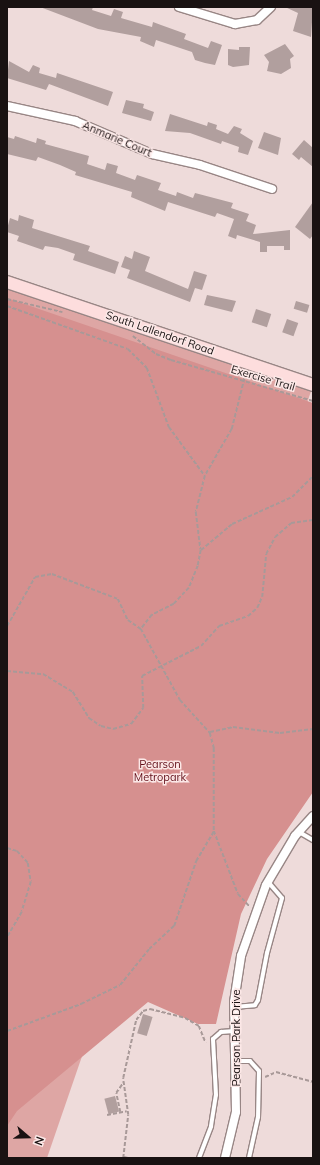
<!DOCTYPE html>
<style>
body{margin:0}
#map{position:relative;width:320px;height:1165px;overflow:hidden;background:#eedbda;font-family:Mulish,sans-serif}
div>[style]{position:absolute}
.green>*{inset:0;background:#dea6a4;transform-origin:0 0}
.forest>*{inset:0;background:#d6908f}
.building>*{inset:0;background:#b19f9e;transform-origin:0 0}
.path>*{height:1.5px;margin-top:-0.75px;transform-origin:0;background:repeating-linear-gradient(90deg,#a89998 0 4px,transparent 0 6px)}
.roads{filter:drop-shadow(1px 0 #988685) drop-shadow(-1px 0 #988685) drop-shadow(0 1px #988685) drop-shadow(0 -1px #988685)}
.lane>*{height:4px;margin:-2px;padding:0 2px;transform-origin:2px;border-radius:2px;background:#fff}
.street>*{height:8px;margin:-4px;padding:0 4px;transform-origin:4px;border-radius:4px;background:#fff}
.secondary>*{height:12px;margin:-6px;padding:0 6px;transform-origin:6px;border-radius:6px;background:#fddddd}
span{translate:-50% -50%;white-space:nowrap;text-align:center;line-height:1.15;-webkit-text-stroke:3px #fce8e7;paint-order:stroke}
.street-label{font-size:11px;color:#191212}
.park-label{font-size:11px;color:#620f19}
.frame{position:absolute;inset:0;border:8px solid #191212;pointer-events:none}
.north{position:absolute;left:8px;top:1117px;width:40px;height:40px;-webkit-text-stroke:3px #fce8e7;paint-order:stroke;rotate:110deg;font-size:11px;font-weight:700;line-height:16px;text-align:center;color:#191212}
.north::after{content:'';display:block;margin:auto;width:14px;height:18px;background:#191212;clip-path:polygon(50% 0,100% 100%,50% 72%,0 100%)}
</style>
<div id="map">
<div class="green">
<i style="left:7px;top:282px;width:323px;height:876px;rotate:19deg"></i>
</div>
<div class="forest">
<i style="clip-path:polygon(7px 298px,313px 403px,313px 792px,267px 859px,241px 914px,216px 1024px,198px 1024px,148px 1002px,17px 1111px,7px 1126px)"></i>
</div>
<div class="building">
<i style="clip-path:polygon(40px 7px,93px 7px,92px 10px,111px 16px,114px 9px,123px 12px,121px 18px,152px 27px,153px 22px,161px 25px,186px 34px,184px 39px,208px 48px,211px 41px,222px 45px,215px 65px,205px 63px,195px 60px,192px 52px,156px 40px,154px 47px,140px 41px,141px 37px,98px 29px)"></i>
<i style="clip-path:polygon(285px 7px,313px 7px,311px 37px,293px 31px,298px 13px)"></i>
<i style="clip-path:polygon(285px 44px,294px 56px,290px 59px,291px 68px,281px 74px,267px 71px,269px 62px,264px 55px)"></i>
<i style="clip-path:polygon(239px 47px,250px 47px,249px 65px,233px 67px,228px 65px,228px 49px,239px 50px)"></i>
<i style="clip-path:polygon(9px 61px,29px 72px,33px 65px,40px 68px,39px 73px,56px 78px,57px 73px,113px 92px,108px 106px,49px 84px,46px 90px,7px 78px)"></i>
<i style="clip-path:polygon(126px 100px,144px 104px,143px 108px,154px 112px,151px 121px,122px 113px)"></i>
<i style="clip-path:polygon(170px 114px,207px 126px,208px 122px,217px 125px,216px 129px,228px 134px,234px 126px,242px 129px,240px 133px,253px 141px,248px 155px,238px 152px,239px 147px,222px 141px,221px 144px,190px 133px,165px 131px)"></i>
<i style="clip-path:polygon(264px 132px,281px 138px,278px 155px,258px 148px)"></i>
<i style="clip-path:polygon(15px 136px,36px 143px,37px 138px,46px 141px,45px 144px,89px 156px,87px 164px,105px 170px,107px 163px,118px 166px,116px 173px,135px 180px,137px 175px,161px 183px,158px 190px,176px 196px,177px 192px,193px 198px,195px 193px,233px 203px,231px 208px,249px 214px,246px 221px,256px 225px,253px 234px,290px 230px,290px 250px,284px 250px,284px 246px,267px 246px,267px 252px,260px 252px,260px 242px,237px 235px,236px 239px,228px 236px,234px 219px,217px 213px,215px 217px,168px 202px,165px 211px,131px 197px,132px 192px,75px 175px,76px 172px,60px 165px,38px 157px,36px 161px,7px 154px,7px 137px,14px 139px)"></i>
<i style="clip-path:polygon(304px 140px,313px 148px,313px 167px,301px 157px,299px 160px,292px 154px)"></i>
<i style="clip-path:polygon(313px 202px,313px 235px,310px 239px,295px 227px)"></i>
<i style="clip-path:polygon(19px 215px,34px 220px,32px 228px,90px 246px,88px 251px,119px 262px,115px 274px,73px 260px,75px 254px,58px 248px,45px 246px,43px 250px,17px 241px,19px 236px,7px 232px,7px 229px,10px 218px,18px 221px)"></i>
<i style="clip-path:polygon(134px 251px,150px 257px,145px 271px,188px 289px,194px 271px,207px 275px,202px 290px,195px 288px,190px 302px,127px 278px,130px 270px,121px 267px,125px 256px,132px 259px)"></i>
<i style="clip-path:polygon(207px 295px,236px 301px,232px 312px,204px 305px)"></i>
<i style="left:296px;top:301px;width:14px;height:8px;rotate:17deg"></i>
<i style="left:256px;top:309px;width:16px;height:14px;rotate:18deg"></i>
<i style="left:287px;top:319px;width:12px;height:14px;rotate:20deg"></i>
<i style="left:143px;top:1014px;width:10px;height:20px;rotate:17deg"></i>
<i style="left:115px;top:1096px;width:16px;height:11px;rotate:75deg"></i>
</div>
<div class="path">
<i style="left:7px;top:299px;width:57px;rotate:13.3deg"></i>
<i style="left:7px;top:306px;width:128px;rotate:19.6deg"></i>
<i style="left:128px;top:349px;width:27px;rotate:45deg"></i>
<i style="left:147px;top:368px;width:63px;rotate:69.6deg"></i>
<i style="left:169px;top:427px;width:61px;rotate:53.7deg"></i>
<i style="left:133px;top:336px;width:29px;rotate:38deg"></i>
<i style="left:156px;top:354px;width:16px;rotate:22deg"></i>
<i style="left:171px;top:360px;width:148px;rotate:16.1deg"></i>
<i style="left:246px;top:373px;width:58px;rotate:104deg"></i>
<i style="left:232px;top:429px;width:54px;rotate:119.9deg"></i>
<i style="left:205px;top:476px;width:37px;rotate:104deg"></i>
<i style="left:196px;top:512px;width:38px;rotate:83deg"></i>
<i style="left:201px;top:550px;width:16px;rotate:101deg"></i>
<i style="left:198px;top:566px;width:24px;rotate:112deg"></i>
<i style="left:189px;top:588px;width:22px;rotate:133deg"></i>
<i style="left:174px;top:604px;width:25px;rotate:153deg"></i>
<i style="left:152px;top:615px;width:18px;rotate:128deg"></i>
<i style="left:141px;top:629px;width:81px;rotate:61.2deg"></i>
<i style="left:180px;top:700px;width:45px;rotate:47.7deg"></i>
<i style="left:210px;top:733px;width:16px;rotate:75deg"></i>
<i style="left:214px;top:748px;width:83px;rotate:90deg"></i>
<i style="left:214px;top:831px;width:67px;rotate:69.1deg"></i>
<i style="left:238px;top:894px;width:18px;rotate:47deg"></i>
<i style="left:201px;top:550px;width:40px;rotate:-40deg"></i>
<i style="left:232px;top:524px;width:66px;rotate:-24.2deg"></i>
<i style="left:292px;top:497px;width:30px;rotate:-45deg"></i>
<i style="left:7px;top:626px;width:56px;rotate:-60.3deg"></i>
<i style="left:35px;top:577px;width:17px;rotate:-10deg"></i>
<i style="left:52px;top:574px;width:71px;rotate:20.7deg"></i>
<i style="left:118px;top:599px;width:23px;rotate:65deg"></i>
<i style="left:128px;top:620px;width:16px;rotate:35deg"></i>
<i style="left:7px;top:671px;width:36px;rotate:5deg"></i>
<i style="left:43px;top:674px;width:35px;rotate:31deg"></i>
<i style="left:73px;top:692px;width:31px;rotate:58deg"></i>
<i style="left:89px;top:718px;width:14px;rotate:34deg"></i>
<i style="left:101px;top:726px;width:12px;rotate:14deg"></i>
<i style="left:113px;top:729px;width:19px;rotate:-16deg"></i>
<i style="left:131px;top:724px;width:20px;rotate:-53deg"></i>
<i style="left:143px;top:708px;width:32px;rotate:-92deg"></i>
<i style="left:142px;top:676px;width:66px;rotate:-27deg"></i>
<i style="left:201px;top:646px;width:27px;rotate:-48deg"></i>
<i style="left:219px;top:626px;width:31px;rotate:-19deg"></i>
<i style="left:248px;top:616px;width:12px;rotate:-42deg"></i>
<i style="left:257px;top:608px;width:12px;rotate:-66deg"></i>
<i style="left:262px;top:597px;width:43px;rotate:-84.7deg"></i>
<i style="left:266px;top:554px;width:19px;rotate:-62deg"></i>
<i style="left:275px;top:537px;width:21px;rotate:-41deg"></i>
<i style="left:291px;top:523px;width:22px;rotate:-8deg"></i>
<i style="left:210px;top:732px;width:24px;rotate:-12deg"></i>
<i style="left:233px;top:727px;width:47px;rotate:7.3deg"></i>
<i style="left:280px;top:733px;width:33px;rotate:-7deg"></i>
<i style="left:7px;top:848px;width:10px;rotate:17deg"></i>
<i style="left:17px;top:851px;width:16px;rotate:47deg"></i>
<i style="left:28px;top:863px;width:19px;rotate:81deg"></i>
<i style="left:31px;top:882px;width:31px;rotate:107deg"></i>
<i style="left:22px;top:912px;width:30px;rotate:120deg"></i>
<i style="left:7px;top:1031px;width:79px;rotate:-20deg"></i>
<i style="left:81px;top:1004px;width:43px;rotate:-26deg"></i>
<i style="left:120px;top:985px;width:46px;rotate:-51.1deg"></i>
<i style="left:149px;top:949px;width:34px;rotate:-43deg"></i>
<i style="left:174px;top:926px;width:69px;rotate:-71.3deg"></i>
<i style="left:196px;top:861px;width:35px;rotate:-59deg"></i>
<i style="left:265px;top:1077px;width:12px;rotate:-24deg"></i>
<i style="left:276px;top:1072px;width:38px;rotate:15deg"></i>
<i style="left:120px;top:1112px;width:19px;rotate:-102deg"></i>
<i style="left:116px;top:1093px;width:12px;rotate:-55deg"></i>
<i style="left:107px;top:1115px;width:20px;rotate:-11deg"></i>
<i style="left:124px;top:1157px;width:4px;rotate:14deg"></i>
<i style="left:123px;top:1158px;width:43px;rotate:-83.4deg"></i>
<i style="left:128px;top:1115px;width:37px;rotate:-98deg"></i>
<i style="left:123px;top:1078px;width:59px;rotate:-77.4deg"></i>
<i style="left:136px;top:1020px;width:11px;rotate:-52deg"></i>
<i style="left:143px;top:1011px;width:7px;rotate:-16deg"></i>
<i style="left:150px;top:1009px;width:36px;rotate:14deg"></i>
<i style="left:185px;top:1018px;width:16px;rotate:30deg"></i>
<i style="left:199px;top:1026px;width:18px;rotate:68deg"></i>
</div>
<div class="roads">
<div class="lane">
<i style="left:299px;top:832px;width:16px;rotate:30deg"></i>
<i style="left:234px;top:1007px;width:21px;rotate:-5deg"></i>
<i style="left:255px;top:1005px;width:6px;rotate:-59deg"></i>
<i style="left:258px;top:1000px;width:48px;rotate:-79.2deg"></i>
<i style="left:267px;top:953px;width:57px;rotate:-74.7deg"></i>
<i style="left:282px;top:898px;width:21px;rotate:-131deg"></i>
<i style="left:236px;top:1061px;width:14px"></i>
<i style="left:250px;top:1061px;width:13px;rotate:48deg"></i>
<i style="left:259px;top:1071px;width:46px;rotate:91.2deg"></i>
<i style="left:258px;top:1117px;width:42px;rotate:102.4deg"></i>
<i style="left:199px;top:1158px;width:34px;rotate:-69deg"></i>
<i style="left:211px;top:1126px;width:31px;rotate:-81deg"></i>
<i style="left:216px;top:1095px;width:56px;rotate:-93.1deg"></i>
<i style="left:213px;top:1039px;width:11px;rotate:-41deg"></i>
<i style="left:221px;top:1032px;width:13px;rotate:-4deg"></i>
</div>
<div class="street">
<i style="left:179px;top:7px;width:59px;rotate:16.9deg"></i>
<i style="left:235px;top:24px;width:22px;rotate:-10deg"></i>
<i style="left:257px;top:20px;width:19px;rotate:-43deg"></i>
<i style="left:7px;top:106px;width:70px;rotate:12.4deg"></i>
<i style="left:75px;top:121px;width:84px;rotate:23.2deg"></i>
<i style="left:152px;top:154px;width:49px;rotate:12.9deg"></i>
<i style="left:200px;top:165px;width:76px;rotate:18.4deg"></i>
<i style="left:225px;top:1158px;width:47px;rotate:-76.6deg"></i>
<i style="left:236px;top:1112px;width:110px;rotate:-91deg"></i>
<i style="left:234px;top:1002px;width:47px;rotate:-81.3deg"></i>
<i style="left:241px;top:956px;width:75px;rotate:-70.6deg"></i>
<i style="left:266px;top:885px;width:57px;rotate:-59.4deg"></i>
<i style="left:295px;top:836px;width:27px;rotate:-48deg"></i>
</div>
<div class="secondary">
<i style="left:7px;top:282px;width:323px;rotate:18.6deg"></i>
</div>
</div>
<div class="street-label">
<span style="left:117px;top:139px;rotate:23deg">Anmarie Court</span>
<span style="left:160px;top:333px;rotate:19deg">South Lallendorf Road</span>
<span style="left:263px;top:378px;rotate:16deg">Exercise Trail</span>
<span style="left:236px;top:1038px;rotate:-90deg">Pearson Park Drive</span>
</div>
<div class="park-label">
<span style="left:160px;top:771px">Pearson<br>Metropark</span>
</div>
<div class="frame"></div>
<div class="north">N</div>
</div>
